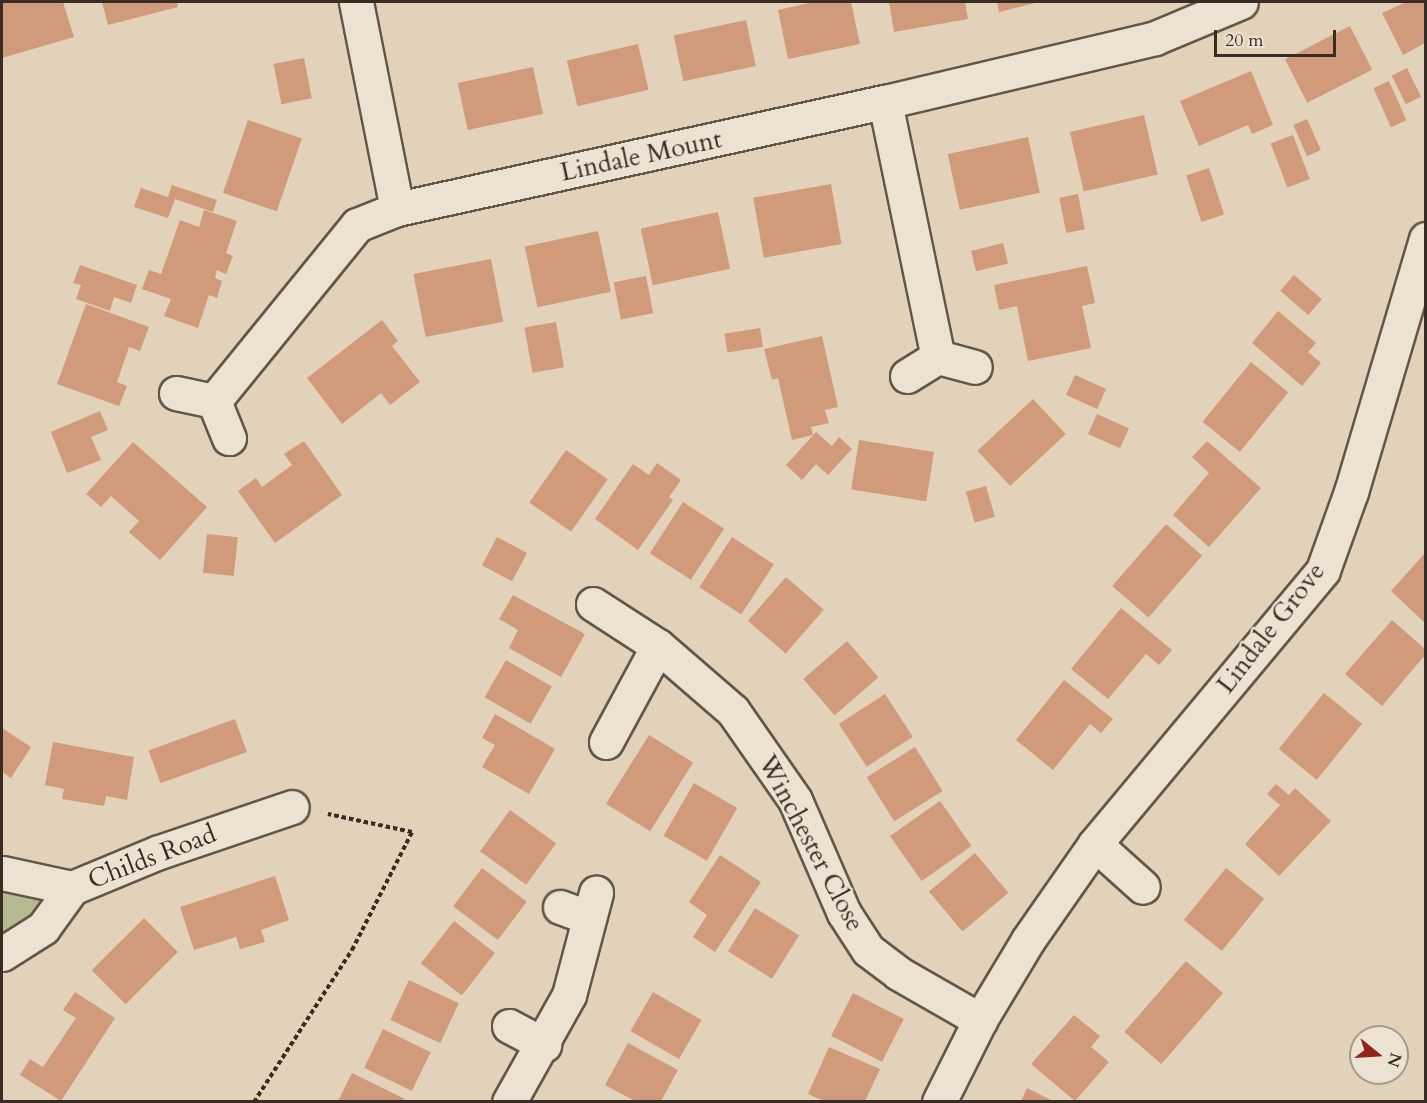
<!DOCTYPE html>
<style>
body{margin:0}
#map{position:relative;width:1427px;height:1103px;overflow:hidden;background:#e2d2ba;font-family:Cardo,serif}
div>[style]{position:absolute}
.green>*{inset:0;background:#b5bb8e}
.building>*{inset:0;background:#d19a7a;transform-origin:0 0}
.path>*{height:4px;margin-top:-2px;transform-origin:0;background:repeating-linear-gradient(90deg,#382c25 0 4.5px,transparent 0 7.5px)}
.roads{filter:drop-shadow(2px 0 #62564a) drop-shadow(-2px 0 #62564a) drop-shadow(0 2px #62564a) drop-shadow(0 -2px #62564a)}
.minor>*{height:33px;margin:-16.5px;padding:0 16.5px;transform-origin:16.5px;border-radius:16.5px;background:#ece2d2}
span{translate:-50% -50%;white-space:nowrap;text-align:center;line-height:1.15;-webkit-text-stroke:4.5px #ece2d2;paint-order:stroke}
.street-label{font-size:26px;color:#382c25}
.frame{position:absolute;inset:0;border:3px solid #382c25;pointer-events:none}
.north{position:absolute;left:1349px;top:1025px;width:60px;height:60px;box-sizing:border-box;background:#ece2d2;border:2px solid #a4998d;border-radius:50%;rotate:108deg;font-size:16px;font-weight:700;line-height:24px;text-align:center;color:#382c25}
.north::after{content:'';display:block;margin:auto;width:21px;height:27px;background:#8f2418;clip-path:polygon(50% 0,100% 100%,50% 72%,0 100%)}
.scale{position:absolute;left:1214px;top:30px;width:122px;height:27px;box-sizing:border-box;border:3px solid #382c25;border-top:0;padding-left:8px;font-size:18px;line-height:21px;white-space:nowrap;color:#382c25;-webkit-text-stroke:4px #ece2d2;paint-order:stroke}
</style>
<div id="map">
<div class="green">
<i style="clip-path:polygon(2px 873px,72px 888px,2px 954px)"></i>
</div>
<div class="building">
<i style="clip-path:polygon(2px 2px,63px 2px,74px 37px,2px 58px)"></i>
<i style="clip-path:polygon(102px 2px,177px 2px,178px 7px,108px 25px)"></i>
<i style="clip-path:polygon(814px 2px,851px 2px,860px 44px,788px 59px,778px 10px)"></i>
<i style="clip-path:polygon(889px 2px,965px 2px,968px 19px,894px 32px)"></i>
<i style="clip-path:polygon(997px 2px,1040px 2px,999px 12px)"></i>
<i style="clip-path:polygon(1406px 2px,1425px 2px,1425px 43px,1403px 55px,1382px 13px)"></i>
<i style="left:746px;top:20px;width:47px;height:74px;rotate:78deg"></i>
<i style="left:1350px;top:26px;width:49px;height:73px;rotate:63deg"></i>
<i style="left:638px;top:44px;width:47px;height:73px;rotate:77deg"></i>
<i style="left:304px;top:58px;width:41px;height:31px;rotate:79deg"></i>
<i style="left:533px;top:67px;width:48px;height:77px;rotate:78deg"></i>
<i style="left:1407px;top:68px;width:32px;height:17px;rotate:64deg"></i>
<i style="clip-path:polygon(1251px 71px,1273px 125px,1252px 134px,1248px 125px,1199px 146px,1180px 101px)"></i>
<i style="left:1389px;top:81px;width:43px;height:17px;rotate:66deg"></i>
<i style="left:1144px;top:115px;width:61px;height:76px;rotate:77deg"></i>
<i style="left:1307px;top:119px;width:34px;height:15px;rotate:66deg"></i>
<i style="left:248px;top:120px;width:57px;height:77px;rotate:19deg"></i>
<i style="left:1293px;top:135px;width:47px;height:24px;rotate:69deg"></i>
<i style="left:1028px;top:137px;width:57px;height:82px;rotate:78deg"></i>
<i style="left:1209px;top:168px;width:49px;height:24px;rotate:72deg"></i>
<i style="left:831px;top:184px;width:61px;height:79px;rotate:80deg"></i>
<i style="clip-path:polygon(172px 185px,217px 200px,213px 212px,175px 199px,168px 218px,134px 207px,141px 188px,168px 197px)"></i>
<i style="left:1078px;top:194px;width:36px;height:19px;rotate:79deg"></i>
<i style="clip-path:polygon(204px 210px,237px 221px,226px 253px,233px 256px,226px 274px,217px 270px,215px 278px,222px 281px,217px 298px,209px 295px,198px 328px,164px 316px,171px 299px,142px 289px,149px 270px,161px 274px,180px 220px,199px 227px)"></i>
<i style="left:718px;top:212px;width:58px;height:79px;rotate:78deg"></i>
<i style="left:598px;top:231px;width:62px;height:75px;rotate:78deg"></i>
<i style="left:1003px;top:243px;width:21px;height:33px;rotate:76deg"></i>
<i style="left:491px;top:259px;width:64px;height:79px;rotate:79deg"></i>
<i style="clip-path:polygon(80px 265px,137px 285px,131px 303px,114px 297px,110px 311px,76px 299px,81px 285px,73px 283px)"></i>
<i style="clip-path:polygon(1087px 266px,1095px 303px,1082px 306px,1091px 348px,1028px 361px,1017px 306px,999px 310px,994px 285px)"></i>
<i style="left:1294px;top:275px;width:37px;height:21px;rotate:41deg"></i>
<i style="left:646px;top:276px;width:38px;height:33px;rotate:79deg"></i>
<i style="clip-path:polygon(86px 304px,149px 327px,140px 351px,129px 347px,117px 382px,127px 386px,119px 406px,57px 384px)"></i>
<i style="clip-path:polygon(1278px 311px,1316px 343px,1308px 352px,1321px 363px,1302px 386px,1252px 343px)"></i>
<i style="clip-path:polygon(382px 320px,398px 341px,392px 346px,420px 382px,390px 405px,381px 393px,342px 424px,307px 378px)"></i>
<i style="left:556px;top:322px;width:46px;height:32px;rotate:80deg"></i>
<i style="left:760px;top:328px;width:19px;height:36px;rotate:81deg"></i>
<i style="clip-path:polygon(822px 336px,838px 407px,825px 410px,829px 423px,811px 427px,813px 435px,792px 440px,778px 378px,772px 380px,764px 349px)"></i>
<i style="left:1251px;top:362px;width:48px;height:77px;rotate:39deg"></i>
<i style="left:1075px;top:375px;width:34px;height:22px;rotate:24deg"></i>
<i style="left:1033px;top:399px;width:48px;height:76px;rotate:47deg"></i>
<i style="clip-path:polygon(100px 411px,108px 430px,91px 437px,101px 460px,67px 473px,51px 432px)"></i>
<i style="left:1097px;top:414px;width:35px;height:22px;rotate:24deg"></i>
<i style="clip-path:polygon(816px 432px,832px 446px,839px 437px,852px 449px,828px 475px,816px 464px,802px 480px,786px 465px)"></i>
<i style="left:859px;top:440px;width:76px;height:50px;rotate:9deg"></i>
<i style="clip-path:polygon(304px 441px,342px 495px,275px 543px,238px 491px,256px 478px,262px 487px,292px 465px,284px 454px)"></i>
<i style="clip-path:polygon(1207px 441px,1261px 488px,1209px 547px,1173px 515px,1209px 473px,1192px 457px)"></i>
<i style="clip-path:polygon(133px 442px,207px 507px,160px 560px,129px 532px,139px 521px,111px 496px,101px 507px,86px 494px)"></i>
<i style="left:566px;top:450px;width:51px;height:64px;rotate:35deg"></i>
<i style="clip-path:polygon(657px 463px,681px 480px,669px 497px,673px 500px,638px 550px,595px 519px,633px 464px,649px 475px)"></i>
<i style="left:986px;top:486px;width:32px;height:21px;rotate:74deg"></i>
<i style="left:683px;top:502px;width:49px;height:61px;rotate:33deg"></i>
<i style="left:1166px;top:524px;width:48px;height:82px;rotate:41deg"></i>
<i style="left:207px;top:534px;width:31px;height:39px;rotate:6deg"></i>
<i style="left:497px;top:537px;width:34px;height:32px;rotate:28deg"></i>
<i style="left:732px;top:537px;width:50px;height:60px;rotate:33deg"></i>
<i style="clip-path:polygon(1425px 553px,1425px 623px,1391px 591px)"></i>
<i style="left:786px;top:577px;width:50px;height:58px;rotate:41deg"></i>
<i style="clip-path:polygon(513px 595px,585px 634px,561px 677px,509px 648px,518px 630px,499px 619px)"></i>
<i style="clip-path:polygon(1121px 608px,1172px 650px,1159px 665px,1146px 654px,1108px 699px,1071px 669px)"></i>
<i style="clip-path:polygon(1392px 620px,1425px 649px,1425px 655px,1382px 706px,1345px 674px)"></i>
<i style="left:847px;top:641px;width:48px;height:58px;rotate:49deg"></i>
<i style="left:506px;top:660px;width:53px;height:43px;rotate:30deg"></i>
<i style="clip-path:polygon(1064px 680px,1113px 719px,1101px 733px,1090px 724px,1053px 770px,1016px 740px)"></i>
<i style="left:1324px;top:693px;width:49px;height:72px;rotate:39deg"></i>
<i style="left:885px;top:694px;width:51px;height:55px;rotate:57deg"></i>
<i style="clip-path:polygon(495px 714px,555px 749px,529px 794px,482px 767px,495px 745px,482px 738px)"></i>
<i style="left:235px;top:719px;width:35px;height:92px;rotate:70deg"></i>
<i style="clip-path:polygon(2px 728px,31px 747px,11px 778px,2px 772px)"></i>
<i style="left:649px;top:735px;width:52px;height:81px;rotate:32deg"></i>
<i style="clip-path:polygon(53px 742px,134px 757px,127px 800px,106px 796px,104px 806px,62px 799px,64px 789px,45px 785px)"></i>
<i style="left:915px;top:747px;width:52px;height:57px;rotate:58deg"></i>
<i style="left:694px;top:783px;width:50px;height:61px;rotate:30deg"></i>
<i style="clip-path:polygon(1276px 784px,1289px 795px,1295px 788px,1331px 821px,1279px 876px,1245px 844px,1280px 805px,1267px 794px)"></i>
<i style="left:940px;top:801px;width:55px;height:61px;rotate:55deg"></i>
<i style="left:510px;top:810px;width:57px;height:51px;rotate:36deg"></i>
<i style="left:975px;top:853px;width:52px;height:60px;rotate:50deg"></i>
<i style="clip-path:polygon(720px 855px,761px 882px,715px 952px,693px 937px,707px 915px,689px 902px)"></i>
<i style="left:482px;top:868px;width:56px;height:48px;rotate:37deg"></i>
<i style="left:1226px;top:868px;width:49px;height:67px;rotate:39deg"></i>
<i style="clip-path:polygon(275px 876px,289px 920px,261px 930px,265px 942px,240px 949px,236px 937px,194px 950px,180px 907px)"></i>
<i style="left:755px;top:908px;width:52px;height:51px;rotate:32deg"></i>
<i style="left:144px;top:918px;width:48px;height:74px;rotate:45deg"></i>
<i style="left:454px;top:921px;width:52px;height:54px;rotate:38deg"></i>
<i style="left:1186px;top:961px;width:49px;height:94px;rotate:41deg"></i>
<i style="left:409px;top:980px;width:55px;height:44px;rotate:25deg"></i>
<i style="clip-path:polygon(75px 992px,115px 1018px,61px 1101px,20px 1075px,30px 1059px,43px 1067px,76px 1018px,63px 1010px)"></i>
<i style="left:653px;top:992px;width:56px;height:45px;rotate:30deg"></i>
<i style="left:853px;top:993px;width:57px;height:48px;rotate:27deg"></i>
<i style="clip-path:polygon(1074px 1015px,1100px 1036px,1091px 1047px,1109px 1062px,1075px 1101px,1031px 1064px)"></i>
<i style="left:383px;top:1029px;width:53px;height:43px;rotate:26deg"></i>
<i style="clip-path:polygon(628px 1043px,678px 1070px,661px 1101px,635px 1101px,605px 1085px)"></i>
<i style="clip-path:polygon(829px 1047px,880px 1069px,865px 1101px,824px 1101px,808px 1094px)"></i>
<i style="clip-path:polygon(352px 1073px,405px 1099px,403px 1101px,338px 1101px)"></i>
<i style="clip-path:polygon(1027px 1088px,1053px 1101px,1021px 1101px)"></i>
</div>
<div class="path">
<i style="left:254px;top:1102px;width:181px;rotate:-57.2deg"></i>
<i style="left:352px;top:950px;width:132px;rotate:-63deg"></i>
<i style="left:412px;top:832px;width:86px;rotate:-167.9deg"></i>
</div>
<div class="roads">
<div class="minor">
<i style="left:356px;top:2px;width:211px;rotate:78.8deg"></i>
<i style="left:885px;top:102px;width:260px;rotate:78.3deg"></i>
<i style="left:907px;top:376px;width:36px;rotate:-32deg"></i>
<i style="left:938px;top:357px;width:38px;rotate:15deg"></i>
<i style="left:176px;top:393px;width:39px;rotate:12deg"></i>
<i style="left:214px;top:401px;width:40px;rotate:68deg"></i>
<i style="left:214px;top:401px;width:227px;rotate:-50.9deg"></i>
<i style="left:357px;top:225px;width:43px;rotate:-21.8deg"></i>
<i style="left:397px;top:209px;width:500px;rotate:-12.4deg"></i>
<i style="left:885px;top:102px;width:277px;rotate:-13.3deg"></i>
<i style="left:1155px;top:38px;width:93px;rotate:-22.7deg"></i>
<i style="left:593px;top:604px;width:77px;rotate:32.9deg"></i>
<i style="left:658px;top:646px;width:99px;rotate:40.9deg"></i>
<i style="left:733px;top:711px;width:108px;rotate:55.1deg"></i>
<i style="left:795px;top:800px;width:123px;rotate:66.6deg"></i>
<i style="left:844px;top:913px;width:44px;rotate:57deg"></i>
<i style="left:868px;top:950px;width:38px;rotate:37deg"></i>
<i style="left:898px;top:973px;width:95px;rotate:29.8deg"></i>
<i style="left:606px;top:742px;width:109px;rotate:-61.6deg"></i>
<i style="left:1095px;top:844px;width:64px;rotate:41.9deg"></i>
<i style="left:2px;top:873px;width:72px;rotate:12.1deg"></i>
<i style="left:560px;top:907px;width:30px;rotate:20deg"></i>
<i style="left:2px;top:954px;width:49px;rotate:-32.4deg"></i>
<i style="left:43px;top:928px;width:49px;rotate:-54.1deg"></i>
<i style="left:72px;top:888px;width:94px;rotate:-22.5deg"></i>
<i style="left:159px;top:852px;width:140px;rotate:-18.7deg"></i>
<i style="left:509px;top:1026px;width:40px;rotate:28deg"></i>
<i style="left:509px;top:1102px;width:123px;rotate:-60.7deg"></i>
<i style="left:569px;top:995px;width:106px;rotate:-75.2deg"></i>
<i style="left:939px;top:1102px;width:92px;rotate:-63.4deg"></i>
<i style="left:980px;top:1020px;width:93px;rotate:-59deg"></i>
<i style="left:1028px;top:940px;width:117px;rotate:-55.1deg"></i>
<i style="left:1095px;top:844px;width:356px;rotate:-50.2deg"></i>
<i style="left:1323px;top:570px;width:83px;rotate:-70.3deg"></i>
<i style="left:1351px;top:492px;width:264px;rotate:-73.5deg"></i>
</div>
</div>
<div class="street-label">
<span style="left:641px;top:156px;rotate:-12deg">Lindale Mount</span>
<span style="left:1271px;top:628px;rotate:-52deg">Lindale Grove</span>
<span style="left:811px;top:843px;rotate:62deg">Winchester Close</span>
<span style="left:152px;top:857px;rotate:-21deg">Childs Road</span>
</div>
<div class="frame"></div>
<div class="north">N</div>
<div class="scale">20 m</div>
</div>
